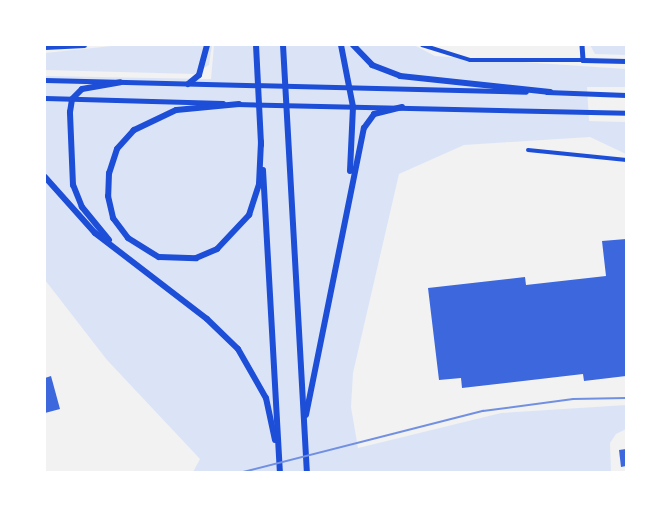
<!DOCTYPE html>
<style>
body{margin:0}
#map{position:relative;width:671px;height:517px;overflow:hidden;background:#f2f2f2;font-family:"PT Sans",sans-serif}
div>[style]{position:absolute}
.green>*{inset:0;background:#dbe4f7}
.building>*{inset:0;background:#3d67dc}
.minor>*{height:4px;margin:-2px;padding:0 2px;transform-origin:2px;border-radius:2px;background:#1d4ed8}
.tertiary>*{height:4.5px;margin:-2.25px;padding:0 2.25px;transform-origin:2.25px;border-radius:2.25px;background:#1d4ed8}
.secondary>*{height:5px;margin:-2.5px;padding:0 2.5px;transform-origin:2.5px;border-radius:2.5px;background:#1d4ed8}
.motorway>*{height:6px;margin:-3px;padding:0 3px;transform-origin:3px;border-radius:3px;background:#1d4ed8}
.rail>*{height:2px;margin:-1px;padding:0 1px;transform-origin:1px;border-radius:1px;background:#7290e2}
span{translate:-50% -50%;white-space:nowrap;text-align:center;line-height:1.15;-webkit-text-stroke:5px #fff;paint-order:stroke}
.frame{position:absolute;inset:0;border:46px solid #fff;pointer-events:none}
</style>
<div id="map">
<div class="green">
<i style="clip-path:polygon(121px 45px,212px 45px,209px 65px,194px 74px,45px 70px,45px 53px)"></i>
<i style="clip-path:polygon(214px 45px,414px 45px,435px 56px,626px 69px,626px 87px,587px 87px,589px 121px,626px 122px,626px 154px,590px 137px,464px 145px,399px 174px,353px 373px,351px 407px,358px 448px,501px 413px,626px 405px,626px 429px,616px 434px,610px 443px,611px 472px,193px 472px,200px 459px,107px 360px,45px 280px,45px 76px,211px 79px)"></i>
<i style="clip-path:polygon(590px 45px,626px 45px,626px 55px,595px 54px)"></i>
</div>
<div class="building">
<i style="clip-path:polygon(626px 239px,626px 376px,584px 381px,583px 374px,462px 388px,461px 378px,439px 380px,428px 288px,525px 277px,526px 285px,606px 276px,602px 241px)"></i>
<i style="clip-path:polygon(51px 376px,60px 409px,45px 413px,45px 378px)"></i>
<i style="clip-path:polygon(626px 449px,626px 466px,621px 467px,619px 450px)"></i>
</div>
<div class="minor">
<i style="left:422px;top:45px;width:50px;rotate:17.4deg"></i>
<i style="left:470px;top:60px;width:113px"></i>
<i style="left:528px;top:150px;width:99px;rotate:5.8deg"></i>
</div>
<div class="tertiary">
<i style="left:582px;top:45px;width:15px;rotate:86deg"></i>
<i style="left:583px;top:60px;width:43px;rotate:1.3deg"></i>
<i style="left:45px;top:47px;width:39px;rotate:-3deg"></i>
</div>
<div class="secondary">
<i style="left:45px;top:80px;width:481px;rotate:1.4deg"></i>
<i style="left:547px;top:92px;width:79px;rotate:2.2deg"></i>
<i style="left:45px;top:98px;width:178px;rotate:1.6deg"></i>
<i style="left:236px;top:104px;width:390px;rotate:1.3deg"></i>
</div>
<div class="motorway">
<i style="left:256px;top:45px;width:100px;rotate:87.1deg"></i>
<i style="left:283px;top:45px;width:428px;rotate:86.8deg"></i>
<i style="left:341px;top:45px;width:63px;rotate:79deg"></i>
<i style="left:353px;top:107px;width:64px;rotate:92.7deg"></i>
<i style="left:353px;top:45px;width:28px;rotate:46deg"></i>
<i style="left:372px;top:65px;width:30px;rotate:21deg"></i>
<i style="left:400px;top:76px;width:151px;rotate:6.1deg"></i>
<i style="left:188px;top:84px;width:14px;rotate:-39deg"></i>
<i style="left:199px;top:75px;width:31px;rotate:-75deg"></i>
<i style="left:239px;top:104px;width:63px;rotate:174.6deg"></i>
<i style="left:176px;top:110px;width:47px;rotate:154.5deg"></i>
<i style="left:134px;top:130px;width:25px;rotate:132deg"></i>
<i style="left:117px;top:149px;width:25px;rotate:108deg"></i>
<i style="left:109px;top:173px;width:23px;rotate:92deg"></i>
<i style="left:108px;top:196px;width:23px;rotate:77deg"></i>
<i style="left:113px;top:218px;width:25px;rotate:53deg"></i>
<i style="left:128px;top:238px;width:36px;rotate:32deg"></i>
<i style="left:159px;top:257px;width:37px;rotate:2deg"></i>
<i style="left:196px;top:258px;width:23px;rotate:-23deg"></i>
<i style="left:217px;top:249px;width:47px;rotate:-46.7deg"></i>
<i style="left:249px;top:215px;width:33px;rotate:-72deg"></i>
<i style="left:259px;top:184px;width:42px;rotate:-87.3deg"></i>
<i style="left:263px;top:170px;width:302px;rotate:86.8deg"></i>
<i style="left:45px;top:177px;width:75px;rotate:48.2deg"></i>
<i style="left:95px;top:233px;width:141px;rotate:37.5deg"></i>
<i style="left:207px;top:319px;width:43px;rotate:44.1deg"></i>
<i style="left:238px;top:349px;width:56px;rotate:60.3deg"></i>
<i style="left:266px;top:398px;width:43px;rotate:77.9deg"></i>
<i style="left:109px;top:240px;width:43px;rotate:-129.3deg"></i>
<i style="left:82px;top:207px;width:24px;rotate:-112deg"></i>
<i style="left:73px;top:185px;width:73px;rotate:-92.4deg"></i>
<i style="left:70px;top:112px;width:13px;rotate:-81deg"></i>
<i style="left:72px;top:99px;width:14px;rotate:-45deg"></i>
<i style="left:82px;top:89px;width:39px;rotate:-10deg"></i>
<i style="left:306px;top:415px;width:293px;rotate:-78.6deg"></i>
<i style="left:364px;top:128px;width:17px;rotate:-54deg"></i>
<i style="left:374px;top:114px;width:29px;rotate:-14deg"></i>
</div>
<div class="rail">
<i style="left:243px;top:472px;width:248px;rotate:-14.3deg"></i>
<i style="left:483px;top:411px;width:91px;rotate:-7.6deg"></i>
<i style="left:573px;top:399px;width:53px;rotate:-1.1deg"></i>
</div>
<div class="frame"></div>
</div>
